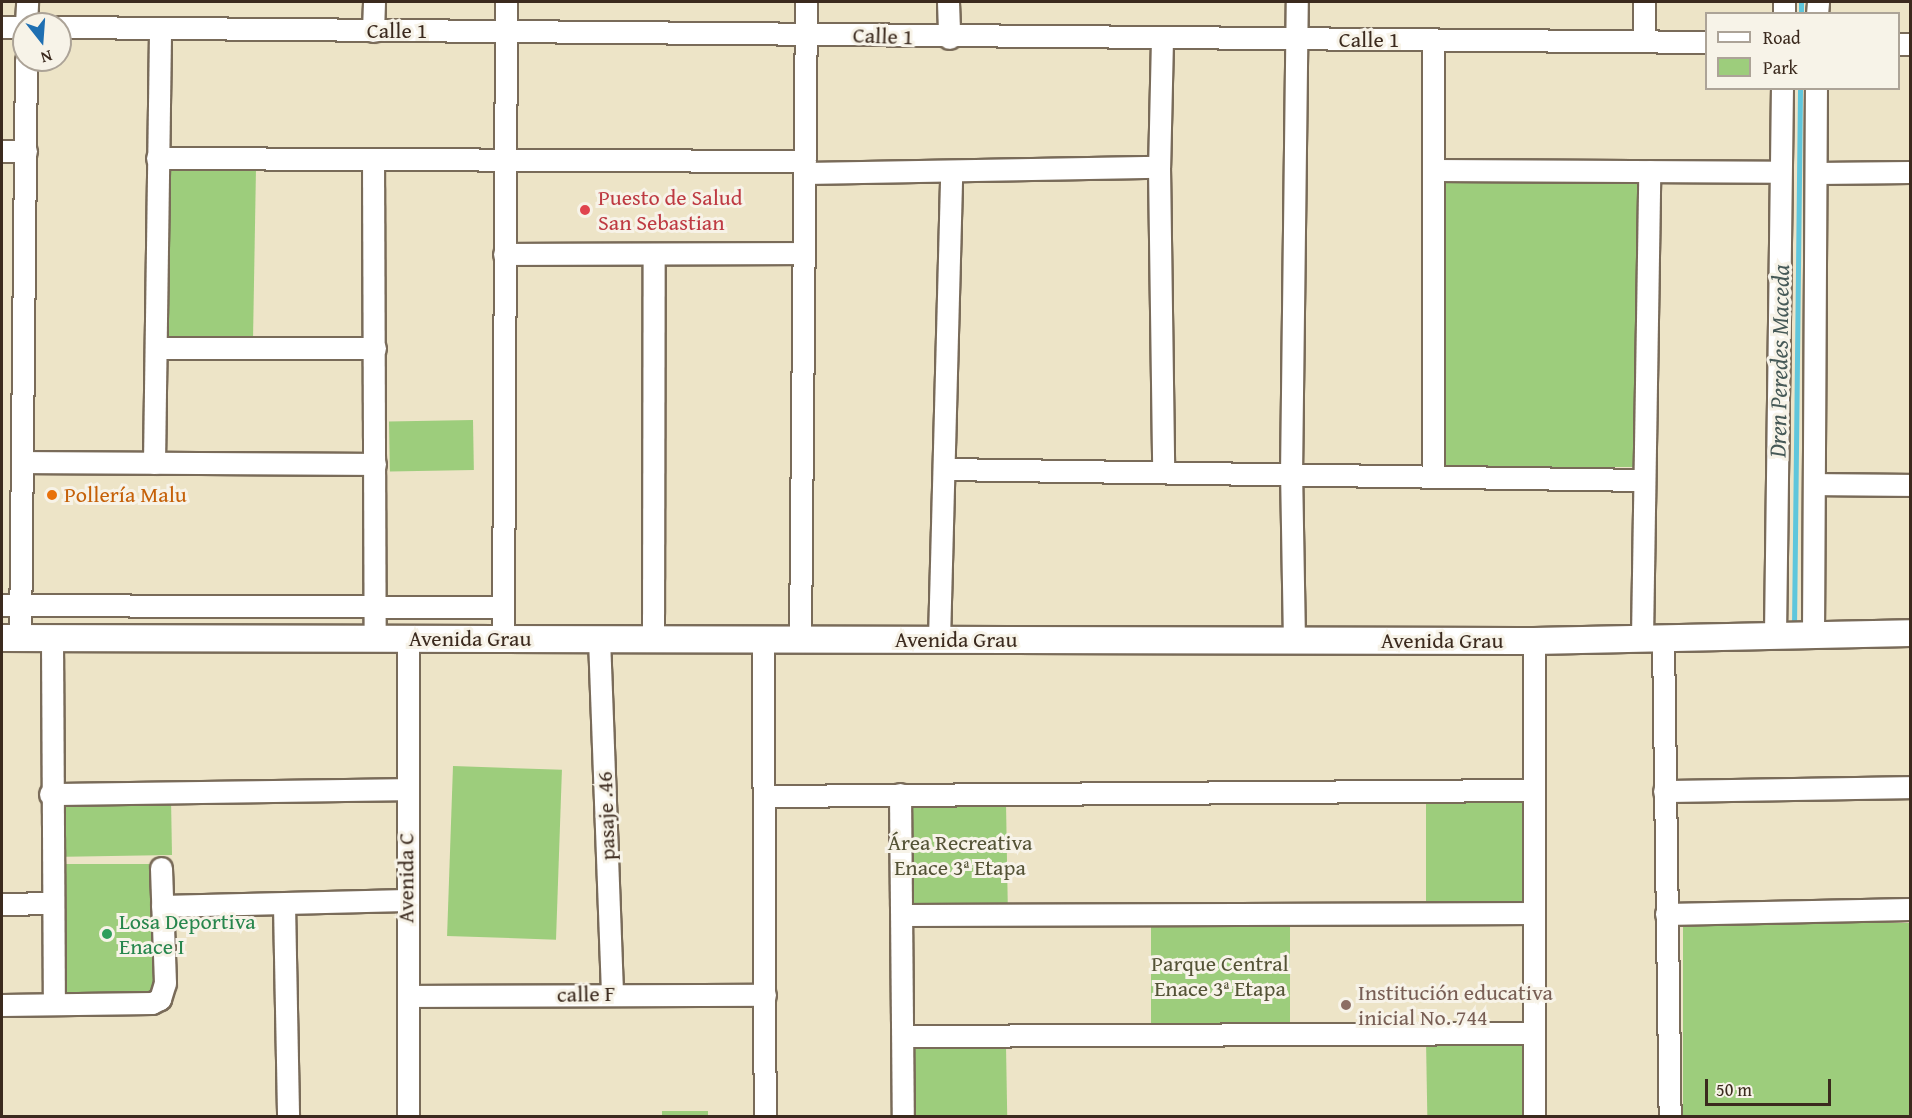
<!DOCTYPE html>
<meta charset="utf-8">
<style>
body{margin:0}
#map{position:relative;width:1912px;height:1118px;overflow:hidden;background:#ede4c7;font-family:"Gentium Book Plus",serif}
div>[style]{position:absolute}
.green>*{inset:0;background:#9dcd7c;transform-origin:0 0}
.stream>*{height:5px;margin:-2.5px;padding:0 2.5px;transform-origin:2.5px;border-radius:2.5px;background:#5fc6dc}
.roads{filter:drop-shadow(2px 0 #796b59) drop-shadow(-2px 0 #796b59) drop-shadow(0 2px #796b59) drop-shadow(0 -2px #796b59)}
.minor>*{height:21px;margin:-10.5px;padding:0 10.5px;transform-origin:10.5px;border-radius:10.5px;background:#fff}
.major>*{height:26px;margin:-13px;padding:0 13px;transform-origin:13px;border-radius:13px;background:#fff}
.dots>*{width:16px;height:16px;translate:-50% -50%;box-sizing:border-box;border:3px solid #f7f3e8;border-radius:50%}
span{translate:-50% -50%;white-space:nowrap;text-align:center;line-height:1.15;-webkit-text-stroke:6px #f7f3e8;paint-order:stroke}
.street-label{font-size:22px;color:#3b2a1e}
.health-label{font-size:22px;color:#be3a42}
.left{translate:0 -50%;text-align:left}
.food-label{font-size:22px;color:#c56008}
.park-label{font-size:22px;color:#545336}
.leisure-label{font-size:22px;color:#27864d}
.education-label{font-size:22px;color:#785e54}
.water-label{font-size:24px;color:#465957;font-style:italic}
.frame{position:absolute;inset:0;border:3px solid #3b2a1e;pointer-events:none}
.legend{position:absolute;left:1705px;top:12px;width:195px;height:78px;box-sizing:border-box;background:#f7f3e8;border:2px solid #aca397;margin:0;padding:8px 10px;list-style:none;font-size:18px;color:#3b2a1e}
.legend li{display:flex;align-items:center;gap:12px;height:30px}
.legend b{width:30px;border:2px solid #aca397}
.north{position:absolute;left:12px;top:12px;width:60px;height:60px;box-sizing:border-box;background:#f7f3e8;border:2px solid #aca397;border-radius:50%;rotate:163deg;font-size:16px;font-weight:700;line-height:24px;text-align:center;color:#3b2a1e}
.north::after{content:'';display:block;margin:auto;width:21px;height:27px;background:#1f6fb2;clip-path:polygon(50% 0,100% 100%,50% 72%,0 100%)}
.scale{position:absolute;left:1705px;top:1079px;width:126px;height:27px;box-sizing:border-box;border:3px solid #3b2a1e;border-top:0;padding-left:8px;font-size:18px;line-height:21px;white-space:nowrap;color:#3b2a1e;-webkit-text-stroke:4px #f7f3e8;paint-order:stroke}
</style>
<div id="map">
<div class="green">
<i style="left:168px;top:167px;width:88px;height:174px;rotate:1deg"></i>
<i style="left:1440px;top:179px;width:202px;height:288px"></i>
<i style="left:473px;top:420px;width:50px;height:84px;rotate:89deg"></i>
<i style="left:453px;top:766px;width:109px;height:170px;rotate:2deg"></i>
<i style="left:171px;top:798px;width:57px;height:106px;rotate:89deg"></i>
<i style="left:1523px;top:798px;width:107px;height:97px;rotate:90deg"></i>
<i style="left:1006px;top:803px;width:102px;height:94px;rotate:89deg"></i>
<i style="left:66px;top:864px;width:89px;height:128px"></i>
<i style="left:1290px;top:917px;width:117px;height:139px;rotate:90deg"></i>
<i style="left:1910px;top:923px;width:193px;height:227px;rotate:90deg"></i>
<i style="left:1527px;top:1039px;width:77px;height:101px;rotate:89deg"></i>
<i style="left:1006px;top:1046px;width:70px;height:92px;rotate:89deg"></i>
<i style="left:662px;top:1111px;width:46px;height:5px"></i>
</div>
<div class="stream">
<i style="left:1801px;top:14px;width:12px;rotate:-90deg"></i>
<i style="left:1794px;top:627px;width:539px;rotate:-89.36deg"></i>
</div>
<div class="roads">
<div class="minor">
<i style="left:948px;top:2px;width:36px;rotate:88deg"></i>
<i style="left:1784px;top:14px;width:12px;rotate:-90deg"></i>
<i style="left:1817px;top:14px;width:12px;rotate:-85deg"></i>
<i style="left:26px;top:24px;width:22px;rotate:-87deg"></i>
<i style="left:2px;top:27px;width:22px"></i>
<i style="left:60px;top:27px;width:1646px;rotate:0.52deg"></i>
<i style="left:373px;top:31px;width:29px;rotate:-88deg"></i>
<i style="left:1162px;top:39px;width:128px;rotate:91.3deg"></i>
<i style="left:1159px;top:167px;width:305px;rotate:89.2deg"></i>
<i style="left:1433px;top:41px;width:434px;rotate:90deg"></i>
<i style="left:1644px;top:41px;width:39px;rotate:-90deg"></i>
<i style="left:1898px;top:44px;width:12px"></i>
<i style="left:2px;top:151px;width:24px"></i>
<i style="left:157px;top:158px;width:648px;rotate:0.27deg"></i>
<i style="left:373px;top:159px;width:480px;rotate:89.8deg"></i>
<i style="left:1434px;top:170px;width:346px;rotate:0.3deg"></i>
<i style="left:805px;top:173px;width:354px;rotate:-1deg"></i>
<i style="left:1816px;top:173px;width:94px;rotate:-0.6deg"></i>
<i style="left:504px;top:254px;width:300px;rotate:-0.2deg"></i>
<i style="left:156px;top:348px;width:219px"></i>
<i style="left:22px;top:462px;width:353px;rotate:0.3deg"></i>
<i style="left:154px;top:463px;width:435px;rotate:-89.2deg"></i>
<i style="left:944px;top:469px;width:698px;rotate:0.9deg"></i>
<i style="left:1816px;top:484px;width:94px;rotate:0.6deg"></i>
<i style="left:2px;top:605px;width:501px;rotate:0.23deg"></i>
<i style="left:1813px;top:634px;width:546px;rotate:-89.69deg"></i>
<i style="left:1775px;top:635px;width:547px;rotate:-89.27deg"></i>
<i style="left:599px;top:638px;width:356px;rotate:87.9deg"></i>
<i style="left:1642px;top:638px;width:467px;rotate:-89.1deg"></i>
<i style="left:1663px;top:638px;width:478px;rotate:89.2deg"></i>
<i style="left:20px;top:639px;width:579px;rotate:-89.41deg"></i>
<i style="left:52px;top:639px;width:364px;rotate:89.7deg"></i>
<i style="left:408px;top:639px;width:477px;rotate:90deg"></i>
<i style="left:503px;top:639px;width:637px;rotate:-89.73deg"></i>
<i style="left:653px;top:639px;width:385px;rotate:-89.9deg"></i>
<i style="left:763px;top:640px;width:476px;rotate:89.8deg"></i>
<i style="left:800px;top:640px;width:638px;rotate:-89.46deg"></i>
<i style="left:939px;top:640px;width:467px;rotate:-88.5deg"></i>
<i style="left:1294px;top:641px;width:166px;rotate:-91deg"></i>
<i style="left:1291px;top:475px;width:473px;rotate:-89.3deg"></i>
<i style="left:1534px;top:641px;width:475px;rotate:90deg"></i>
<i style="left:1664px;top:791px;width:246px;rotate:-0.9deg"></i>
<i style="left:50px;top:794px;width:356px;rotate:-0.8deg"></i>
<i style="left:900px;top:794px;width:322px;rotate:89.5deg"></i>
<i style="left:764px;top:796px;width:770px;rotate:-0.45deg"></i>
<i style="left:2px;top:904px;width:51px;rotate:-1.1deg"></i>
<i style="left:284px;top:904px;width:212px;rotate:88.9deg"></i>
<i style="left:162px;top:906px;width:244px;rotate:-1.4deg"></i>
<i style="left:1666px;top:914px;width:244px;rotate:-1.2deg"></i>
<i style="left:903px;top:915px;width:631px;rotate:-0.18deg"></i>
<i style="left:408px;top:996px;width:357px;rotate:-0.2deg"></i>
<i style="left:2px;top:1005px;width:150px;rotate:-0.8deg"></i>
<i style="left:152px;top:1003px;width:9px;rotate:-27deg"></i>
<i style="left:160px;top:999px;width:17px;rotate:-73deg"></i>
<i style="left:165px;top:983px;width:115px;rotate:-92deg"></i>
<i style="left:904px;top:1036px;width:629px;rotate:-0.27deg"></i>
</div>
<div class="major">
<i style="left:2px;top:638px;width:1532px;rotate:0.11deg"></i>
<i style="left:1534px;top:641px;width:376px;rotate:-1.2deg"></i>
</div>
</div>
<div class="dots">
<i style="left:585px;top:210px;background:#e0444e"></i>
<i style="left:52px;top:495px;background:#e8710a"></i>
<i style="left:107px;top:934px;background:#2e9e5b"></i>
<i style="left:1346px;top:1005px;background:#8d6e63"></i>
</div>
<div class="street-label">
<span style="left:397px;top:31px">Calle 1</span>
<span style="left:883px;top:36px;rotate:2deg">Calle 1</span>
<span style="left:1369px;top:40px">Calle 1</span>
<span style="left:470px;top:639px">Avenida Grau</span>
<span style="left:956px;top:640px">Avenida Grau</span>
<span style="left:1442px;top:641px">Avenida Grau</span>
<span style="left:606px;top:816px;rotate:-92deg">pasaje .46</span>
<span style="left:406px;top:878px;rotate:-90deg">Avenida C</span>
<span style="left:586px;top:994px;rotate:-1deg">calle F</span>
</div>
<div class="health-label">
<span class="left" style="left:598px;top:210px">Puesto de Salud<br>San Sebastian</span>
</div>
<div class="food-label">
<span class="left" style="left:64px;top:495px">Pollería Malu</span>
</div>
<div class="park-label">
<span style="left:960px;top:855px">Área Recreativa<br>Enace 3ª Etapa</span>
<span style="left:1220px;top:976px">Parque Central<br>Enace 3ª Etapa</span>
</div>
<div class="leisure-label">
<span class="left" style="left:119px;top:934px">Losa Deportiva<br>Enace I</span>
</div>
<div class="education-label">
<span class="left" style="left:1358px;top:1005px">Institución educativa<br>inicial No. 744</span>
</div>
<div class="water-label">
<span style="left:1779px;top:361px;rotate:-89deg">Dren Peredes Maceda</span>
</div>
<div class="frame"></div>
<ul class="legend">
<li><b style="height:8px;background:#fff"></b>Road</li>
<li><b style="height:16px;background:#9dcd7c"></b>Park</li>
</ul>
<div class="north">N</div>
<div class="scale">50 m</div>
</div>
